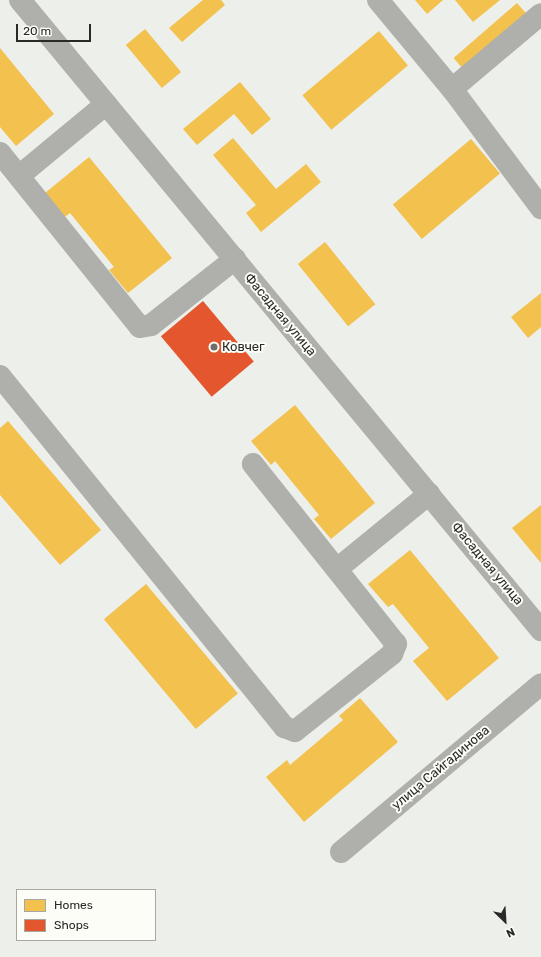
<!DOCTYPE html>
<meta charset="utf-8">
<style>
body{margin:0}
#map{position:relative;width:541px;height:957px;overflow:hidden;background:#edefea;font-family:Rubik,sans-serif}
div>[style]{position:absolute}
.homes>*{inset:0;background:#f2c14e;transform-origin:0 0}
.shops>*{inset:0;background:#e4572e;transform-origin:0 0}
.minor>*{height:22px;margin:-11px;padding:0 11px;transform-origin:11px;border-radius:11px;background:#afb0ac}
.dots>*{width:11px;height:11px;translate:-50% -50%;box-sizing:border-box;border:2px solid #fcfdf6;border-radius:50%}
span{translate:-50% -50%;white-space:nowrap;text-align:center;line-height:1.15;-webkit-text-stroke:4px #fcfdf6;paint-order:stroke}
.street-label{font-size:13px;color:#292927}
.poi-label{font-size:13px;color:#292927}
.left{translate:0 -50%;text-align:left}
.legend{position:absolute;left:16px;top:889px;width:140px;height:52px;box-sizing:border-box;background:#fcfdf6;border:1px solid #a8a8a3;margin:0;padding:5px 7px;list-style:none;font-size:12px;color:#292927}
.legend li{display:flex;align-items:center;gap:8px;height:20px}
.legend b{width:20px;border:1px solid #a8a8a3}
.north{position:absolute;left:485px;top:901px;width:40px;height:40px;-webkit-text-stroke:3px #fcfdf6;paint-order:stroke;rotate:155deg;font-size:11px;font-weight:700;line-height:16px;text-align:center;color:#292927}
.north::after{content:'';display:block;margin:auto;width:14px;height:18px;background:#292927;clip-path:polygon(50% 0,100% 100%,50% 72%,0 100%)}
.scale{position:absolute;left:16px;top:24px;width:75px;height:18px;box-sizing:border-box;border:2px solid #292927;border-top:0;padding-left:5px;font-size:12px;line-height:14px;white-space:nowrap;color:#292927;-webkit-text-stroke:3px #fcfdf6;paint-order:stroke}
</style>
<div id="map">
<div class="homes">
<i style="clip-path:polygon(203px 0,221px 0,225px 5px,182px 42px,169px 28px)"></i>
<i style="clip-path:polygon(415px 0,443px 0,427px 14px)"></i>
<i style="clip-path:polygon(455px 0,500px 0,473px 22px)"></i>
<i style="left:517px;top:3px;width:18px;height:84px;rotate:49deg"></i>
<i style="left:145px;top:29px;width:56px;height:25px;rotate:50deg"></i>
<i style="left:379px;top:31px;width:45px;height:100px;rotate:50deg"></i>
<i style="clip-path:polygon(0 48px,54px 114px,16px 146px,0 127px)"></i>
<i style="clip-path:polygon(240px 82px,271px 119px,252px 135px,234px 114px,197px 145px,183px 129px)"></i>
<i style="clip-path:polygon(233px 138px,276px 189px,306px 164px,321px 182px,261px 232px,246px 213px,256px 205px,213px 155px)"></i>
<i style="left:471px;top:139px;width:45px;height:102px;rotate:50deg"></i>
<i style="clip-path:polygon(89px 157px,172px 258px,128px 293px,109px 270px,114px 267px,70px 213px,65px 217px,45px 193px)"></i>
<i style="left:325px;top:242px;width:80px;height:35px;rotate:51deg"></i>
<i style="clip-path:polygon(541px 293px,541px 327px,528px 338px,511px 317px)"></i>
<i style="clip-path:polygon(295px 405px,375px 503px,331px 539px,314px 519px,319px 515px,275px 461px,271px 465px,251px 441px)"></i>
<i style="clip-path:polygon(8px 421px,101px 530px,60px 565px,0 495px,0 428px)"></i>
<i style="clip-path:polygon(541px 505px,541px 563px,512px 528px)"></i>
<i style="clip-path:polygon(410px 550px,499px 658px,447px 701px,413px 661px,429px 648px,393px 604px,388px 607px,368px 584px)"></i>
<i style="left:146px;top:584px;width:143px;height:55px;rotate:50deg"></i>
<i style="clip-path:polygon(360px 698px,398px 742px,304px 822px,266px 777px,287px 760px,290px 765px,343px 720px,339px 716px)"></i>
</div>
<div class="shops">
<i style="left:203px;top:301px;width:79px;height:55px;rotate:50deg"></i>
</div>
<div class="minor">
<i style="left:20px;top:0;width:818px;rotate:50.41deg"></i>
<i style="left:378px;top:0;width:116px;rotate:50.3deg"></i>
<i style="left:452px;top:89px;width:149px;rotate:53.2deg"></i>
<i style="left:452px;top:89px;width:116px;rotate:-40.1deg"></i>
<i style="left:0;top:153px;width:223px;rotate:51.2deg"></i>
<i style="left:140px;top:327px;width:11px;rotate:-10deg"></i>
<i style="left:151px;top:325px;width:107px;rotate:-38.2deg"></i>
<i style="left:19px;top:176px;width:113px;rotate:-39.6deg"></i>
<i style="left:0;top:376px;width:452px;rotate:51deg"></i>
<i style="left:284px;top:727px;width:12px;rotate:20deg"></i>
<i style="left:295px;top:731px;width:124px;rotate:-38.4deg"></i>
<i style="left:392px;top:654px;width:11px;rotate:-68deg"></i>
<i style="left:396px;top:644px;width:230px;rotate:-128.5deg"></i>
<i style="left:337px;top:569px;width:119px;rotate:-39.2deg"></i>
<i style="left:341px;top:852px;width:261px;rotate:-40deg"></i>
</div>
<div class="dots">
<i style="left:214px;top:347px;background:#6e6e6b"></i>
</div>
<div class="street-label">
<span style="left:280px;top:315px;rotate:50deg">Фасадная улица</span>
<span style="left:487px;top:564px;rotate:50deg">Фасадная улица</span>
<span style="left:441px;top:768px;rotate:-40deg">улица Сайгадинова</span>
</div>
<div class="poi-label">
<span class="left" style="left:222px;top:347px">Ковчег</span>
</div>
<ul class="legend">
<li><b style="height:11px;background:#f2c14e"></b>Homes</li>
<li><b style="height:11px;background:#e4572e"></b>Shops</li>
</ul>
<div class="north">N</div>
<div class="scale">20 m</div>
</div>
